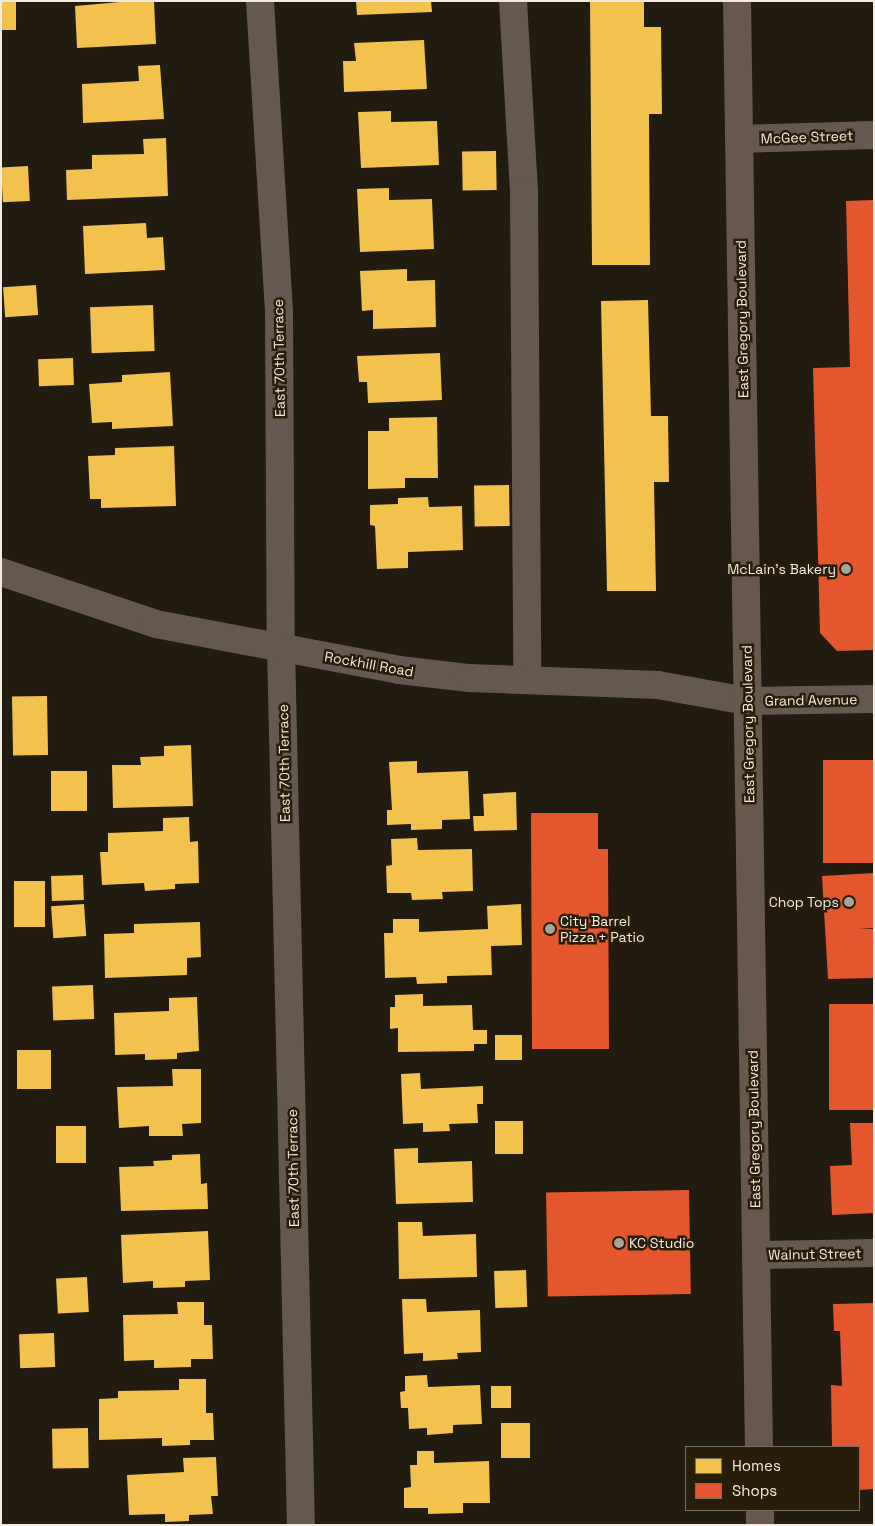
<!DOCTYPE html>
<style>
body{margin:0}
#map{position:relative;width:875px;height:1526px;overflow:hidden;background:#211b10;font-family:"Space Grotesk",sans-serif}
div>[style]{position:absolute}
.homes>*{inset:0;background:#f2c14e;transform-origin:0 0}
.shops>*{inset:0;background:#e4572e;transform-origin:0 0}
.minor>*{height:28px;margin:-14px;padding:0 14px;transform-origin:14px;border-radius:14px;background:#655851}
.major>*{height:28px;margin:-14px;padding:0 14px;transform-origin:14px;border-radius:14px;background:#67574d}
.dots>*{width:14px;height:14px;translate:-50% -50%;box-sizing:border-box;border:2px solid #281d09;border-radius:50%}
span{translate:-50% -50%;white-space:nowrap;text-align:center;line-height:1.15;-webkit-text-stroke:5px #281d09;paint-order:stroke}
.street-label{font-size:14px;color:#f2eade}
.poi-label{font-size:14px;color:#f2eade}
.right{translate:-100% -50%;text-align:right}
.left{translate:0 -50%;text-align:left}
.frame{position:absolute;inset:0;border:2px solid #f2eade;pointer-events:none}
.legend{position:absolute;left:685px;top:1446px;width:175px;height:65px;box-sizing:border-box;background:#281d09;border:1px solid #796f5e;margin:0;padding:6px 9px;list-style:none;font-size:15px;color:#f2eade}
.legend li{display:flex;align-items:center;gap:10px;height:25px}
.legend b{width:25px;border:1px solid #796f5e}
</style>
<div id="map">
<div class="homes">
<i style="left:1px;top:1px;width:15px;height:29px"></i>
<i style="clip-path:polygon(131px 1px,154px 1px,156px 44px,77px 48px,75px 6px)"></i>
<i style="clip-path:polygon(356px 1px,431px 1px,432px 12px,357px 15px)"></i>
<i style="clip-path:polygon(590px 1px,644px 1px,644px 27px,661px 27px,662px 114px,649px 114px,650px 265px,592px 265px)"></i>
<i style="clip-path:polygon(424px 40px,427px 89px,344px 92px,343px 61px,356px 61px,354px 43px)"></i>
<i style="clip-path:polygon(160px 65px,164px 119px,83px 123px,82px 84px,139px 81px,138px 66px)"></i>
<i style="clip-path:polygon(391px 111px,391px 122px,437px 121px,439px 165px,361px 168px,358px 112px)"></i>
<i style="clip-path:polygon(166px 138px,168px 196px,67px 200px,66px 170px,92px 169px,92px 155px,144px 154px,143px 139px)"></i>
<i style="left:496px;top:151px;width:39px;height:34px;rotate:89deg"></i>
<i style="left:28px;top:166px;width:35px;height:27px;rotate:87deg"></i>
<i style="clip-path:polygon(389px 188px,389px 200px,432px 199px,434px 249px,360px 252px,357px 189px)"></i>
<i style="clip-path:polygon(146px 223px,147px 238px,163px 237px,165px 270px,85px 274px,83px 226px)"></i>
<i style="clip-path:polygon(407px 269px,407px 281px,435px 280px,436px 327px,373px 329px,373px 310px,362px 311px,360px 271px)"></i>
<i style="left:36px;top:285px;width:30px;height:33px;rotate:86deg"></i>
<i style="clip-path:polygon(648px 300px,651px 416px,668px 416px,669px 482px,654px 482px,656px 591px,607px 591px,601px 301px)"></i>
<i style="left:153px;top:305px;width:46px;height:63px;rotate:88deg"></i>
<i style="clip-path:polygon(440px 353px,442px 400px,368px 403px,367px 382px,359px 382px,357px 356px)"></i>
<i style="left:73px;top:358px;width:27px;height:35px;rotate:88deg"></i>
<i style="clip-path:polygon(170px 372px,173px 426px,112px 429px,112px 422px,92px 423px,89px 384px,122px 382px,122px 375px)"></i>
<i style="clip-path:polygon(437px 417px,438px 478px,405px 478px,405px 488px,368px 489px,368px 431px,389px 431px,389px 418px)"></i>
<i style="clip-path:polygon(174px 446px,176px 506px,101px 508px,101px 499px,90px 499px,88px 456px,115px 455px,115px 448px)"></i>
<i style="left:509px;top:485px;width:41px;height:35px;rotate:89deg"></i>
<i style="clip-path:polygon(428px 497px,429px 507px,462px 506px,463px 550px,408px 552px,408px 568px,377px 569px,375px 526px,370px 525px,370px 505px,398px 504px,398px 498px)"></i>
<i style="left:47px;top:696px;width:59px;height:35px;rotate:89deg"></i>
<i style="clip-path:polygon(191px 745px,193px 806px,113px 808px,112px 765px,141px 765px,140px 757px,164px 756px,164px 746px)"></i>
<i style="clip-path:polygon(417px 761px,417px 773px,468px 771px,470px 819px,442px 820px,442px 829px,411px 830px,411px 824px,387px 825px,387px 810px,392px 810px,389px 762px)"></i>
<i style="left:51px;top:771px;width:36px;height:40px"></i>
<i style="clip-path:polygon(516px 792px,517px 830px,474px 831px,473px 816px,484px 816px,483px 794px)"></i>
<i style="clip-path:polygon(189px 817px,190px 842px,198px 841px,199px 883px,175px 884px,175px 889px,145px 891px,144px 883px,102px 885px,100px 852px,108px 852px,108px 833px,163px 831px,163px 818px)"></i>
<i style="clip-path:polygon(417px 838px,418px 850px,472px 849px,473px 891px,442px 892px,443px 899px,412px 900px,411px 893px,387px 893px,386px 866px,392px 865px,391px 839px)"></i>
<i style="left:83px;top:875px;width:25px;height:32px;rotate:88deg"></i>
<i style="left:14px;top:881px;width:31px;height:46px"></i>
<i style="left:84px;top:904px;width:32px;height:33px;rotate:86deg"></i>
<i style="clip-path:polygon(521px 904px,522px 945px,491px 946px,492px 975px,447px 976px,447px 983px,417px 984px,416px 977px,385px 978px,384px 933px,393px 933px,393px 919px,419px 919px,419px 932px,488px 929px,487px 906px)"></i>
<i style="clip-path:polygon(200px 922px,201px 957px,187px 958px,187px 975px,105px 978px,104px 934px,134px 933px,134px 924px)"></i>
<i style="left:93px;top:985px;width:34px;height:41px;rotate:88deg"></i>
<i style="clip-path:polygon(423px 994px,423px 1006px,472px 1005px,473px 1030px,487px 1030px,487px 1044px,474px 1044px,474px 1051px,398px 1052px,398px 1028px,390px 1029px,390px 1007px,395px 1007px,395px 995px)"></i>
<i style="clip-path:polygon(197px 997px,199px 1051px,177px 1053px,177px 1059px,145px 1060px,145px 1054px,115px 1055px,114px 1013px,169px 1011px,169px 998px)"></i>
<i style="left:495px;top:1035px;width:27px;height:25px"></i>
<i style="left:17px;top:1050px;width:34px;height:39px"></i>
<i style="clip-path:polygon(172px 1069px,201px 1069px,201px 1123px,182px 1124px,183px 1136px,149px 1136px,149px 1126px,119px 1128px,117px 1087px,173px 1086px)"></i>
<i style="clip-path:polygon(420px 1073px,421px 1089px,483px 1086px,483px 1104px,477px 1104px,478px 1123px,449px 1124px,450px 1131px,423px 1132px,423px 1123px,403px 1124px,401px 1074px)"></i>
<i style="left:523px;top:1121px;width:33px;height:28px;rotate:90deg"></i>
<i style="left:56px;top:1126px;width:30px;height:37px"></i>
<i style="clip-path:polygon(418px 1148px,418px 1163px,472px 1161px,473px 1202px,396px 1204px,394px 1149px)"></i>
<i style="clip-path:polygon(200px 1154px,201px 1184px,207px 1183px,208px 1209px,121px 1211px,119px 1167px,154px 1166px,153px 1161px,172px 1160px,172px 1155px)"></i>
<i style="clip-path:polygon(398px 1222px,422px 1222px,423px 1236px,476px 1234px,477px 1277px,399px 1279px)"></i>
<i style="clip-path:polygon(208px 1231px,210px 1280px,185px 1281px,185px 1287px,153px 1288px,153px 1281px,123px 1283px,121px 1235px)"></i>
<i style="left:526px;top:1270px;width:37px;height:32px;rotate:88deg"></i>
<i style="left:87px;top:1277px;width:35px;height:31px;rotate:87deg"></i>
<i style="clip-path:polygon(402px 1299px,426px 1299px,427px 1312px,480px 1310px,481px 1352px,457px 1353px,458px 1359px,423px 1361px,423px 1353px,404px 1354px)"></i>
<i style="clip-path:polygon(177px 1302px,204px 1302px,204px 1325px,212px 1325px,213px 1359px,191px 1359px,191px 1367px,154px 1368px,154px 1360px,124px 1361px,123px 1315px,178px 1314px)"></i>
<i style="left:54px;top:1333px;width:34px;height:35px;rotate:88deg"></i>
<i style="clip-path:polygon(427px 1375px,428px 1387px,480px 1385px,482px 1424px,453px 1425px,453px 1433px,427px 1435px,427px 1428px,409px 1429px,408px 1408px,401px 1408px,400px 1392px,405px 1391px,405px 1376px)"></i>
<i style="clip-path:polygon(179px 1379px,206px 1379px,206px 1413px,213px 1413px,214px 1440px,190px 1440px,190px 1445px,162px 1446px,162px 1438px,99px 1440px,99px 1399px,118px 1398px,118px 1391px,179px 1390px)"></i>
<i style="left:511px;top:1386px;width:22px;height:20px;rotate:90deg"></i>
<i style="left:501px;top:1423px;width:29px;height:35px"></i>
<i style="left:88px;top:1428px;width:40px;height:36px;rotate:89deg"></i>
<i style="clip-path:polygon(417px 1451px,434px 1451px,434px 1463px,489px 1461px,490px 1503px,463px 1503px,463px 1513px,428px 1514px,428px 1508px,404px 1508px,404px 1488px,411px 1487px,410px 1465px,417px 1465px)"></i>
<i style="clip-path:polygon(216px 1457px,218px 1496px,211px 1496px,213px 1514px,189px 1515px,189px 1521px,165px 1522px,165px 1514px,129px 1515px,127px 1475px,184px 1472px,183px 1458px)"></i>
</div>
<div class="shops">
<i style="clip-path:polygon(874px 200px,874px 650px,837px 651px,820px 633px,813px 368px,850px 367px,846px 201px)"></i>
<i style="left:874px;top:760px;width:103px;height:51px;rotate:90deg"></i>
<i style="clip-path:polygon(531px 813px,598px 813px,598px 849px,608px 849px,609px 1049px,532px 1049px)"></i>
<i style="clip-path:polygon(874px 873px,874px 928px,858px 929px,874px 929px,874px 978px,828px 979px,822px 876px)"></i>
<i style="left:829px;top:1004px;width:45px;height:106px"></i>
<i style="clip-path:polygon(850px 1123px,874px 1123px,874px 1213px,832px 1215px,830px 1166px,852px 1165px)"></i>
<i style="left:689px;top:1190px;width:104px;height:143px;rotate:89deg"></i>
<i style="clip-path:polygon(874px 1303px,874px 1489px,859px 1490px,859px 1447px,832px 1447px,831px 1385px,842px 1386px,840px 1331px,834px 1331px,833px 1304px)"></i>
</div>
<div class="minor">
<i style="left:260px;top:1px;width:313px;rotate:86.5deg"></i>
<i style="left:279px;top:313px;width:334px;rotate:89.7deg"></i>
<i style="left:281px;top:647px;width:878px;rotate:88.7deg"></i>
<i style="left:513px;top:1px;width:193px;rotate:86.7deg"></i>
<i style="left:524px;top:194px;width:486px;rotate:89.6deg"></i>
<i style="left:739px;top:139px;width:135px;rotate:-1.7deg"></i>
<i style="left:1px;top:572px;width:163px;rotate:18.5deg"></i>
<i style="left:156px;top:624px;width:247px;rotate:10.7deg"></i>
<i style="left:399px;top:670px;width:69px;rotate:6.6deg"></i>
<i style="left:468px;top:678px;width:190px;rotate:2.1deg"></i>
<i style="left:658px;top:685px;width:90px;rotate:10.2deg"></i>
<i style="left:747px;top:701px;width:127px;rotate:-0.9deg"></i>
<i style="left:757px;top:1255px;width:117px;rotate:-1deg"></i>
</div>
<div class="major">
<i style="left:737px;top:1px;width:1446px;rotate:89.13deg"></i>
<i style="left:760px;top:1510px;width:15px;rotate:90deg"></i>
</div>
<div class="dots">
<i style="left:846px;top:569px;background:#a9a296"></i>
<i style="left:849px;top:902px;background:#a9a296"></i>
<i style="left:550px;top:929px;background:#a9a296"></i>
<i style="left:619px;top:1243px;background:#a9a296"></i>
</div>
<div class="street-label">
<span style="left:807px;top:137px;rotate:-2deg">McGee Street</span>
<span style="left:742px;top:319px;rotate:-91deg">East Gregory Boulevard</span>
<span style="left:279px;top:358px;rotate:-91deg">East 70th Terrace</span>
<span style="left:369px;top:664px;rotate:10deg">Rockhill Road</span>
<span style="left:811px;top:700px;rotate:-1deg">Grand Avenue</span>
<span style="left:748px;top:724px;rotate:-91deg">East Gregory Boulevard</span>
<span style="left:284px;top:763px;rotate:-91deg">East 70th Terrace</span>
<span style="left:754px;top:1129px;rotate:-91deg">East Gregory Boulevard</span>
<span style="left:293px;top:1168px;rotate:-91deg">East 70th Terrace</span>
<span style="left:815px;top:1254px;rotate:-1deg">Walnut Street</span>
</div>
<div class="poi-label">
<span class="right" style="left:836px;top:569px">McLain's Bakery</span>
<span class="right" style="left:839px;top:902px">Chop Tops</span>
<span class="left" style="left:560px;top:929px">City Barrel<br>Pizza + Patio</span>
<span class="left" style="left:629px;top:1243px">KC Studio</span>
</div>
<div class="frame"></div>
<ul class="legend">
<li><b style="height:14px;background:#f2c14e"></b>Homes</li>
<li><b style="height:14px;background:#e4572e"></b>Shops</li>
</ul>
</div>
